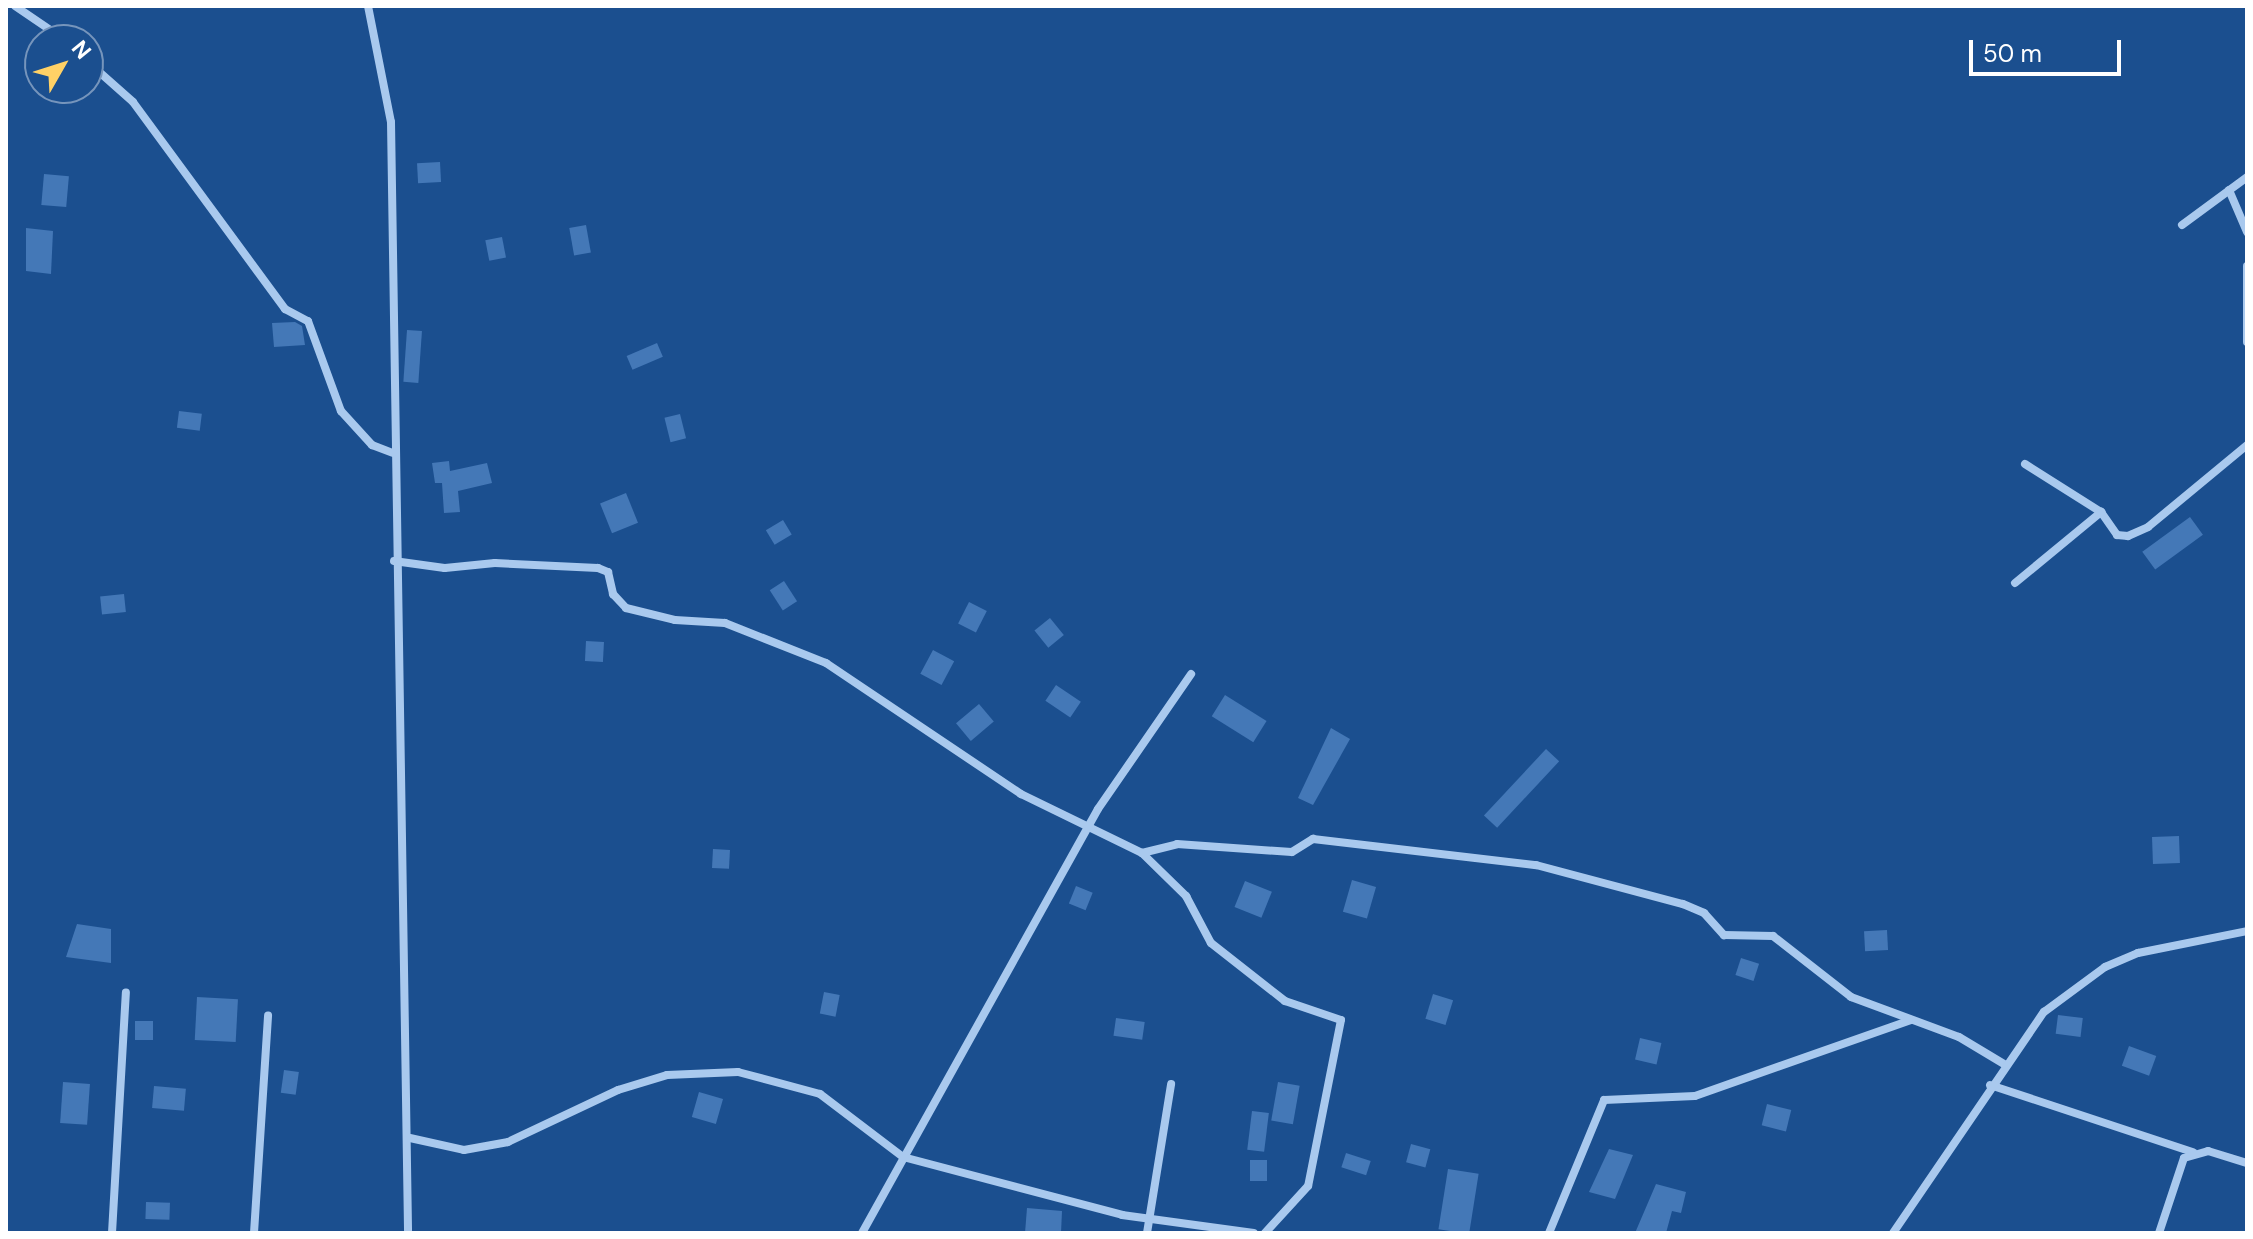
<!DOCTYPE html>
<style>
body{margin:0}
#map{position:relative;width:2253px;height:1239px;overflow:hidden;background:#1b4f8f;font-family:"DM Sans",sans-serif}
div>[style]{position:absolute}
.building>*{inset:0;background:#4478b7;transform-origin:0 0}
.minor>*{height:8px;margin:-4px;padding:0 4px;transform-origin:4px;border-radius:4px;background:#a9c9ee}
span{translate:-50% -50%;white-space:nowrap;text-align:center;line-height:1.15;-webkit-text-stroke:7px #1b4f8f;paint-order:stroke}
.frame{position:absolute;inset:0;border:8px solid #fff;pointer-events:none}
.north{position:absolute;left:24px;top:24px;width:80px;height:80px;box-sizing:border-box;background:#1b4f8f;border:2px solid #7695bc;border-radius:50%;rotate:51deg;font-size:22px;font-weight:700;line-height:32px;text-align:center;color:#fff}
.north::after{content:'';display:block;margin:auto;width:28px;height:36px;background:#ffd166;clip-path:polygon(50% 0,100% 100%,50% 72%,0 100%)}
.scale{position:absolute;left:1969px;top:40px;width:152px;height:36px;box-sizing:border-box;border:4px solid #fff;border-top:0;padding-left:10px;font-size:24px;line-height:28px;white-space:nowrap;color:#fff;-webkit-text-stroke:6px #1b4f8f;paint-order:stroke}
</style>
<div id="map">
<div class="building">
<i style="left:440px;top:162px;width:20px;height:23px;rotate:87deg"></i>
<i style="left:44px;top:174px;width:25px;height:31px;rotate:5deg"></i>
<i style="left:586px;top:225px;width:28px;height:17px;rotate:80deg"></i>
<i style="clip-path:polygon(26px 228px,53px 231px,51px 274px,26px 271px)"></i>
<i style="left:502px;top:237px;width:21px;height:17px;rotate:79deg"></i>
<i style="clip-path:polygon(295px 322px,302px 326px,305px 345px,274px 347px,272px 323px)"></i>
<i style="left:407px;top:330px;width:15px;height:52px;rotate:4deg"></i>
<i style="left:657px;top:343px;width:15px;height:33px;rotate:67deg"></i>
<i style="left:179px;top:411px;width:23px;height:17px;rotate:7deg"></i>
<i style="left:680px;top:414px;width:25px;height:16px;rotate:76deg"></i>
<i style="clip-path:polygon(449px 461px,450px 471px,487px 463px,492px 483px,458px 491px,460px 512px,444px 513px,442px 483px,435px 483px,432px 463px)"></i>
<i style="left:626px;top:493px;width:32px;height:28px;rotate:68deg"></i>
<i style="left:2190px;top:517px;width:22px;height:59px;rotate:54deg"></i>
<i style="left:783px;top:520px;width:17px;height:20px;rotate:59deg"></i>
<i style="left:784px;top:581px;width:24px;height:17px;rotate:57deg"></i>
<i style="left:124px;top:594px;width:18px;height:24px;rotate:84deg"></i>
<i style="left:969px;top:602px;width:20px;height:24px;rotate:27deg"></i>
<i style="left:1050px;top:618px;width:22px;height:20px;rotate:51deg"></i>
<i style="left:586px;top:641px;width:18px;height:20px;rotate:3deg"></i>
<i style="left:933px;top:650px;width:24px;height:27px;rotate:28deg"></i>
<i style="left:1056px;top:685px;width:30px;height:19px;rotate:34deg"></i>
<i style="left:1225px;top:695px;width:49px;height:25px;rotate:32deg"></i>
<i style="left:979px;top:704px;width:23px;height:30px;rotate:50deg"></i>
<i style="clip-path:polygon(1331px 728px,1350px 739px,1313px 805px,1298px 798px)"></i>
<i style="left:1546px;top:749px;width:18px;height:91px;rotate:43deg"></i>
<i style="left:2179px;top:836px;width:27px;height:27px;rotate:88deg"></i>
<i style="left:713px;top:849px;width:17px;height:19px;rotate:3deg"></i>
<i style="left:1352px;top:880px;width:25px;height:33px;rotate:16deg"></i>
<i style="left:1245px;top:881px;width:29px;height:28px;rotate:22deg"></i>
<i style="left:1076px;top:886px;width:18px;height:19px;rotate:22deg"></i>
<i style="clip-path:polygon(77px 924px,111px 929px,111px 963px,66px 957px)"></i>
<i style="left:1887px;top:930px;width:20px;height:23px;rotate:87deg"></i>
<i style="left:1741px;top:958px;width:19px;height:18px;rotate:18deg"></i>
<i style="left:824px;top:992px;width:16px;height:22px;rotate:11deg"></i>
<i style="left:1433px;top:994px;width:21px;height:26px;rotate:17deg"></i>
<i style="left:197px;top:997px;width:41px;height:43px;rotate:3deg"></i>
<i style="left:2058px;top:1015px;width:25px;height:19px;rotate:7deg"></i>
<i style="left:1116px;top:1018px;width:29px;height:18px;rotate:8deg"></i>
<i style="left:135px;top:1021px;width:18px;height:19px"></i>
<i style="left:1640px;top:1038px;width:22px;height:22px;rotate:13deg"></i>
<i style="left:2129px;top:1046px;width:29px;height:21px;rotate:20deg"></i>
<i style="left:284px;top:1070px;width:15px;height:23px;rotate:8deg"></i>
<i style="left:63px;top:1082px;width:27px;height:41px;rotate:4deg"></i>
<i style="left:1278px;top:1082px;width:22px;height:39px;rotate:10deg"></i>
<i style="left:154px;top:1086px;width:32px;height:22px;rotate:5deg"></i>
<i style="left:699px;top:1092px;width:25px;height:26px;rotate:16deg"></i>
<i style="left:1767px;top:1104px;width:25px;height:22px;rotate:14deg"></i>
<i style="left:1252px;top:1111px;width:17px;height:39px;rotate:7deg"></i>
<i style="left:1411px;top:1144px;width:20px;height:19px;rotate:15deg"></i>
<i style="clip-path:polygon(1609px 1149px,1633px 1155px,1615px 1199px,1589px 1192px)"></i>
<i style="left:1346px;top:1153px;width:26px;height:15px;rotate:18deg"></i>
<i style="left:1250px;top:1160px;width:17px;height:21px"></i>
<i style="left:1448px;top:1169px;width:31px;height:61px;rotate:9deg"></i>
<i style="clip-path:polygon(1656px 1184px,1686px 1192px,1681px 1213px,1672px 1211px,1666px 1233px,1635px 1233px)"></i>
<i style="left:146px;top:1202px;width:24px;height:17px;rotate:2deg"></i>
<i style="clip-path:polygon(1027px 1208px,1062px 1211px,1061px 1233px,1025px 1233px)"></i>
</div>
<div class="minor">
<i style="left:15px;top:6px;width:60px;rotate:34.2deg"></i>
<i style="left:368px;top:6px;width:118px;rotate:78.8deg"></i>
<i style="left:391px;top:122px;width:1111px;rotate:89.12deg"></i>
<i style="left:88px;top:62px;width:60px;rotate:41.6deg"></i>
<i style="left:133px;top:102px;width:257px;rotate:53.7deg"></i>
<i style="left:285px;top:309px;width:26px;rotate:28deg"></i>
<i style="left:308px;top:321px;width:96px;rotate:69.9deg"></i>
<i style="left:341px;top:411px;width:46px;rotate:47.6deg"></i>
<i style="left:372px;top:445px;width:22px;rotate:21deg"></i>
<i style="left:2229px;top:190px;width:46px;rotate:66.8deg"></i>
<i style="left:2182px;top:225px;width:81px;rotate:-36.4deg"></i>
<i style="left:2247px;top:266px;width:76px;rotate:90deg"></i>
<i style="left:2025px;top:464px;width:90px;rotate:32.3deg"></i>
<i style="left:2101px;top:512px;width:28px;rotate:55deg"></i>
<i style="left:2117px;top:535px;width:11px;rotate:5deg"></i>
<i style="left:2128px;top:536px;width:22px;rotate:-24deg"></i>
<i style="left:2148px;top:527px;width:129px;rotate:-39.6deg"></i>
<i style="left:394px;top:561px;width:51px;rotate:7.8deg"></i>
<i style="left:445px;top:568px;width:50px;rotate:-5.7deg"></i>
<i style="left:495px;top:563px;width:103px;rotate:2.8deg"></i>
<i style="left:598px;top:568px;width:11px;rotate:22deg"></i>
<i style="left:608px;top:572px;width:23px;rotate:77deg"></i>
<i style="left:613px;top:594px;width:19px;rotate:47deg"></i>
<i style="left:626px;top:608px;width:50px;rotate:13.8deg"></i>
<i style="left:675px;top:620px;width:50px;rotate:3.4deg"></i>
<i style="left:725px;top:623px;width:109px;rotate:21.6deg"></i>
<i style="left:826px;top:663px;width:235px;rotate:33.9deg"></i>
<i style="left:1021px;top:794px;width:135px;rotate:26deg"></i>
<i style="left:1142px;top:853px;width:62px;rotate:44.3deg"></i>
<i style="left:1186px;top:896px;width:53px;rotate:62deg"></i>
<i style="left:1211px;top:943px;width:94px;rotate:38.1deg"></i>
<i style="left:1285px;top:1001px;width:59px;rotate:18.7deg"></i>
<i style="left:1341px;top:1020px;width:169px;rotate:101.2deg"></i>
<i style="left:1308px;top:1186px;width:64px;rotate:132.5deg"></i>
<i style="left:2015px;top:583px;width:112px;rotate:-39.5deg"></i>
<i style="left:1142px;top:853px;width:36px;rotate:-14deg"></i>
<i style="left:1177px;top:844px;width:115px;rotate:4deg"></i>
<i style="left:1292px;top:852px;width:25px;rotate:-32deg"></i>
<i style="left:1313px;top:839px;width:225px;rotate:6.7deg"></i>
<i style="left:1536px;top:865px;width:152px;rotate:14.9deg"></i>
<i style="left:1683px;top:904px;width:23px;rotate:23deg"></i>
<i style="left:1704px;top:913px;width:30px;rotate:48deg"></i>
<i style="left:1724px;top:935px;width:49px;rotate:1.2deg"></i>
<i style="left:1773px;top:936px;width:99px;rotate:38deg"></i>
<i style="left:1851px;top:997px;width:115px;rotate:20.3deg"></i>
<i style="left:1959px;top:1037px;width:52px;rotate:31deg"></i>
<i style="left:1990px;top:1085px;width:214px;rotate:18.3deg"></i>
<i style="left:410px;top:1138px;width:55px;rotate:12.5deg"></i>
<i style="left:464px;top:1150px;width:45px;rotate:-10.3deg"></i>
<i style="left:508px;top:1142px;width:122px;rotate:-25.3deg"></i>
<i style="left:618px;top:1090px;width:51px;rotate:-17deg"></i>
<i style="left:667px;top:1075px;width:71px;rotate:-2.4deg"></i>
<i style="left:738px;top:1072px;width:85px;rotate:15deg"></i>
<i style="left:820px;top:1094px;width:104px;rotate:37.2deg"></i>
<i style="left:903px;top:1157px;width:227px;rotate:14.8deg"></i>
<i style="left:1122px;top:1215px;width:133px;rotate:7.8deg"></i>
<i style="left:112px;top:1233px;width:241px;rotate:-86.7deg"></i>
<i style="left:254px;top:1233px;width:218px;rotate:-86.3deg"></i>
<i style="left:862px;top:1233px;width:485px;rotate:-60.9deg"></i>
<i style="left:1098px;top:809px;width:164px;rotate:-55.4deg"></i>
<i style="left:1147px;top:1233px;width:151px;rotate:-80.8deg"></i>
<i style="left:1549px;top:1233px;width:144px;rotate:-67.5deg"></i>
<i style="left:1604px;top:1100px;width:91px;rotate:-2.5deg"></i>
<i style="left:1695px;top:1096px;width:229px;rotate:-19.4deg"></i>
<i style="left:1893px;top:1233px;width:268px;rotate:-55.7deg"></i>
<i style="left:2044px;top:1012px;width:76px;rotate:-36.4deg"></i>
<i style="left:2105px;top:967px;width:36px;rotate:-23deg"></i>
<i style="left:2138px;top:953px;width:111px;rotate:-11.4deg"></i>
<i style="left:2159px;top:1233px;width:79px;rotate:-71.6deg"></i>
<i style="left:2184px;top:1158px;width:25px;rotate:-16deg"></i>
<i style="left:2208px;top:1151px;width:41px;rotate:17.1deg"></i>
</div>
<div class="frame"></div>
<div class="north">N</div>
<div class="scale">50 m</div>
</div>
